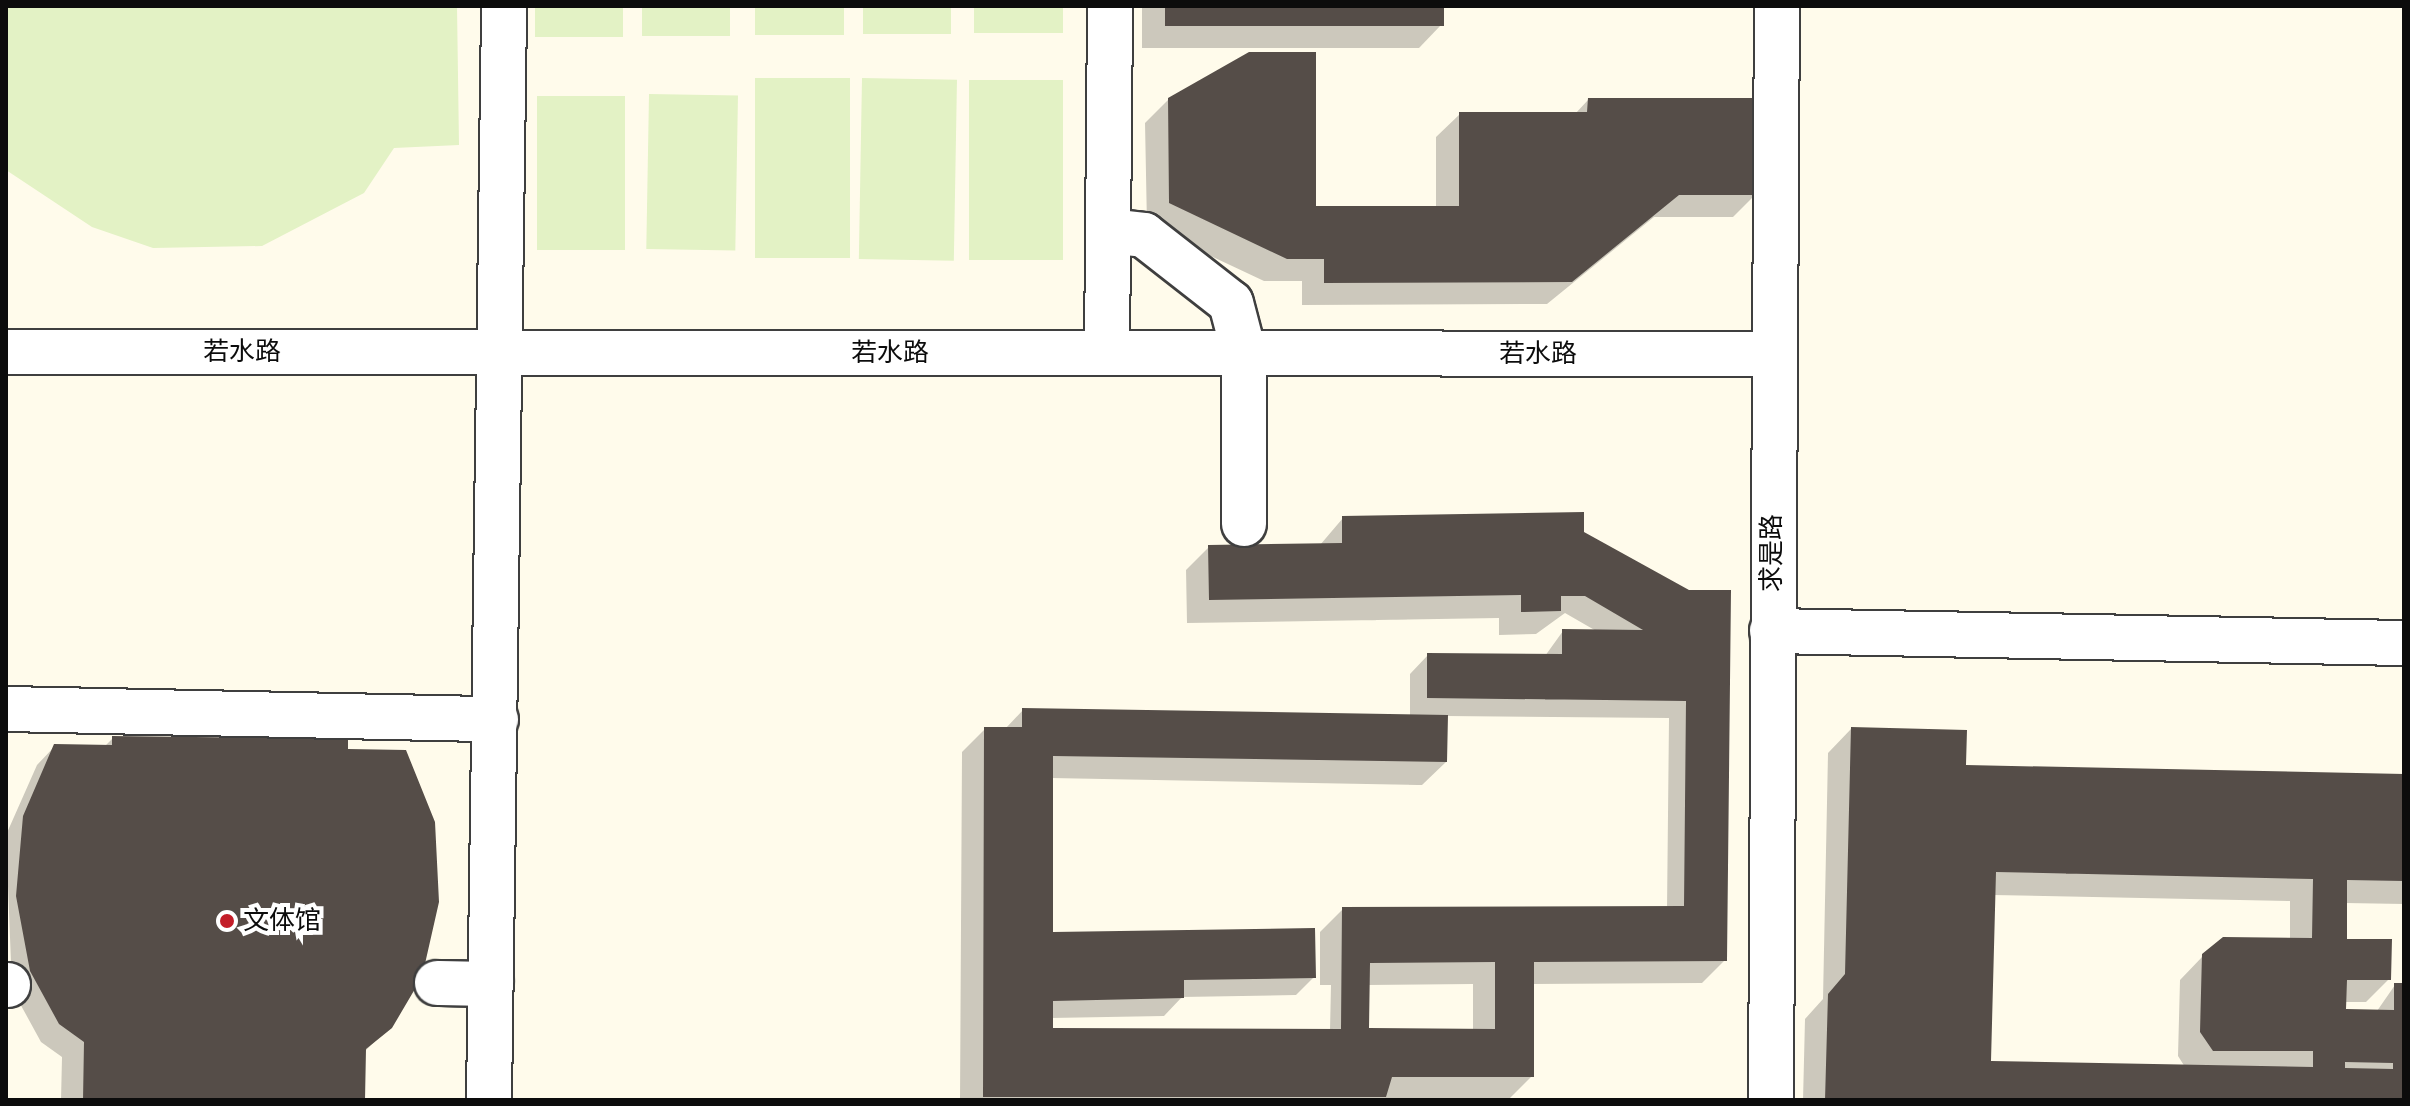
<!DOCTYPE html>
<meta charset="utf-8">
<style>
body{margin:0}
#map{position:relative;width:2410px;height:1106px;overflow:hidden;background:#fffbeb;font-family:"Source Serif 4","Noto Sans SC",serif}
div>[style]{position:absolute}
.pitch>*{inset:0;background:#e3f2c5;transform-origin:0 0}
.shadow>*{inset:0;background:#0003}
.building>*{inset:0;background:#554d48;transform-origin:0 0}
.roads{filter:drop-shadow(2px 0 #3f3f3f) drop-shadow(-2px 0 #3f3f3f) drop-shadow(0 2px #3f3f3f) drop-shadow(0 -2px #3f3f3f)}
.minor>*{height:44px;margin:-22px;padding:0 22px;transform-origin:22px;border-radius:22px;background:#fff}
.dots>*{width:22px;height:22px;translate:-50% -50%;box-sizing:border-box;border:4px solid #fff;border-radius:50%}
span{translate:-50% -50%;white-space:nowrap;text-align:center;line-height:1.15;-webkit-text-stroke:8px #fff;paint-order:stroke}
.street-label{font-size:26px;color:#0c0c0c}
.poi-label{font-size:26px;color:#0c0c0c}
.left{translate:0 -50%;text-align:left}
.frame{position:absolute;inset:0;border:8px solid #0c0c0c;pointer-events:none}
</style>
<div id="map">
<div class="pitch">
<i style="clip-path:polygon(6px 6px,457px 6px,459px 145px,394px 148px,364px 193px,262px 246px,153px 248px,92px 227px,6px 170px)"></i>
<i style="left:535px;top:6px;width:88px;height:31px"></i>
<i style="left:642px;top:6px;width:88px;height:30px"></i>
<i style="left:755px;top:6px;width:89px;height:29px"></i>
<i style="left:863px;top:6px;width:88px;height:28px"></i>
<i style="left:974px;top:6px;width:89px;height:27px"></i>
<i style="left:755px;top:78px;width:95px;height:180px"></i>
<i style="left:862px;top:78px;width:95px;height:181px;rotate:1deg"></i>
<i style="left:969px;top:80px;width:94px;height:180px"></i>
<i style="left:649px;top:94px;width:89px;height:155px;rotate:1deg"></i>
<i style="left:537px;top:96px;width:88px;height:154px"></i>
</div>
<div class="shadow">
<i style="clip-path:polygon(1142px 6px,1442px 6px,1442px 24px,1419px 48px,1142px 48px)"></i>
<i style="clip-path:polygon(1169px 99px,1314px 208px,1436px 208px,1436px 137px,1460px 114px,1575px 114px,1588px 100px,1756px 194px,1733px 217px,1654px 217px,1547px 304px,1302px 305px,1302px 281px,1264px 281px,1147px 226px,1145px 123px)"></i>
<i style="clip-path:polygon(evenodd,1343px 518px,1582px 537px,1689px 592px,1725px 960px,1702px 983px,1532px 984px,1532px 1076px,1508px 1100px,960px 1100px,962px 752px,985px 729px,1005px 729px,1023px 710px,1410px 716px,1410px 674px,1428px 655px,1545px 656px,1563px 631px,1598px 632px,1565px 613px,1536px 634px,1499px 635px,1499px 618px,1187px 623px,1186px 570px,1209px 547px,1320px 545px,1343px 518px,1446px 716px,1669px 718px,1667px 909px,1343px 909px,1320px 932px,1320px 985px,1331px 985px,1330px 1030px,1051px 1030px,1051px 1018px,1164px 1016px,1182px 997px,1296px 995px,1314px 977px,1051px 937px,1051px 778px,1422px 785px,1446px 762px,1446px 716px,1343px 518px,1473px 984px,1473px 1030px,1364px 1030px,1368px 985px,1473px 984px)"></i>
<i style="clip-path:polygon(evenodd,1851px 729px,1964px 767px,2404px 776px,2404px 904px,2345px 903px,2345px 941px,2389px 979px,2366px 1002px,2344px 1002px,2344px 1011px,2377px 1011px,2395px 985px,2404px 985px,2404px 1100px,1803px 1100px,1805px 1019px,1823px 999px,1828px 753px,1851px 729px,1993px 895px,2290px 901px,2290px 940px,2203px 956px,2180px 980px,2178px 1056px,2185px 1067px,1989px 1063px,1993px 895px)"></i>
<i style="clip-path:polygon(113px 738px,390px 1027px,364px 1052px,363px 1100px,61px 1100px,62px 1057px,41px 1042px,12px 989px,6px 835px,37px 765px,55px 746px,104px 747px)"></i>
</div>
<div class="building">
<i style="left:1165px;top:6px;width:279px;height:20px"></i>
<i style="clip-path:polygon(1249px 52px,1316px 52px,1316px 206px,1459px 206px,1459px 112px,1587px 112px,1588px 98px,1758px 98px,1758px 195px,1679px 195px,1572px 282px,1324px 283px,1324px 259px,1287px 259px,1169px 203px,1168px 98px)"></i>
<i style="clip-path:polygon(evenodd,1584px 512px,1584px 532px,1689px 590px,1731px 590px,1727px 961px,1534px 962px,1534px 1077px,1392px 1077px,1386px 1097px,983px 1097px,984px 727px,1022px 727px,1022px 708px,1448px 715px,1447px 762px,1053px 756px,1053px 932px,1315px 928px,1316px 978px,1184px 980px,1184px 998px,1053px 1001px,1053px 1028px,1341px 1029px,1342px 907px,1684px 906px,1686px 701px,1427px 698px,1427px 653px,1562px 654px,1562px 629px,1643px 630px,1585px 596px,1561px 596px,1561px 611px,1521px 612px,1521px 595px,1209px 600px,1208px 545px,1342px 543px,1342px 516px,1584px 512px,1495px 962px,1495px 1029px,1369px 1028px,1370px 963px,1495px 962px)"></i>
<i style="clip-path:polygon(evenodd,1851px 727px,1967px 730px,1966px 765px,2404px 774px,2404px 881px,2347px 880px,2347px 939px,2392px 939px,2391px 980px,2347px 980px,2346px 1009px,2394px 1010px,2394px 983px,2404px 983px,2404px 1100px,1825px 1100px,1828px 994px,1845px 974px,1851px 727px,1996px 872px,2313px 879px,2312px 938px,2223px 937px,2202px 954px,2200px 1032px,2213px 1051px,2313px 1051px,2313px 1067px,1991px 1061px,1996px 872px,1851px 727px,2345px 1062px,2393px 1063px,2393px 1069px,2345px 1068px,2345px 1062px)"></i>
<i style="clip-path:polygon(112px 736px,348px 739px,348px 749px,406px 750px,435px 822px,439px 902px,422px 977px,392px 1028px,366px 1049px,365px 1100px,83px 1100px,84px 1042px,59px 1024px,30px 971px,16px 896px,23px 816px,54px 744px,112px 745px)"></i>
</div>
<div class="roads">
<div class="minor">
<i style="left:1108px;top:231px;width:36px;rotate:6deg"></i>
<i style="left:1144px;top:235px;width:110px;rotate:38deg"></i>
<i style="left:1231px;top:303px;width:52px;rotate:75.4deg"></i>
<i style="left:1244px;top:353px;width:171px;rotate:90deg"></i>
<i style="left:6px;top:352px;width:1767px;rotate:0.06deg"></i>
<i style="left:1107px;top:353px;width:347px;rotate:-89.5deg"></i>
<i style="left:1772px;top:631px;width:632px;rotate:1.09deg"></i>
<i style="left:6px;top:709px;width:490px;rotate:1.2deg"></i>
<i style="left:437px;top:983px;width:54px;rotate:1.1deg"></i>
<i style="left:6px;top:985px;width:2px"></i>
<i style="left:489px;top:1100px;width:1094px;rotate:-89.21deg"></i>
<i style="left:1771px;top:1100px;width:1094px;rotate:-89.69deg"></i>
</div>
</div>
<div class="dots">
<i style="left:227px;top:921px;background:#c31d28"></i>
</div>
<div class="street-label">
<span style="left:242px;top:352px">若水路</span>
<span style="left:890px;top:353px">若水路</span>
<span style="left:1538px;top:354px">若水路</span>
<span style="left:1772px;top:553px;rotate:-90deg">求是路</span>
</div>
<div class="poi-label">
<span class="left" style="left:243px;top:921px">文体馆</span>
</div>
<div class="frame"></div>
</div>
